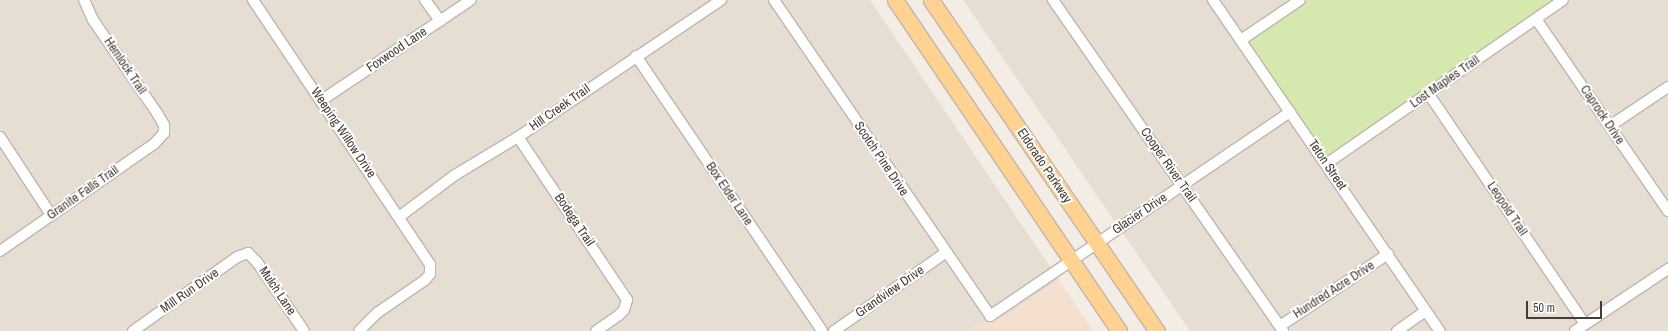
<!DOCTYPE html>
<style>
body{margin:0}
#map{position:relative;width:1668px;height:331px;overflow:hidden;background:#f3ede5;font-family:"Archivo Narrow",sans-serif}
div>[style]{position:absolute}
.residential>*{inset:0;background:#e7ded3}
.commercial>*{inset:0;background:#f5e0d0}
.green>*{inset:0;background:#d5e8ad}
.roads{filter:drop-shadow(1px 0 #c1b6ab) drop-shadow(-1px 0 #c1b6ab) drop-shadow(0 1px #c1b6ab) drop-shadow(0 -1px #c1b6ab)}
.street>*{height:10px;margin:-5px;padding:0 5px;transform-origin:5px;border-radius:5px;background:#fff}
.primary>*{height:15px;margin:-7.5px;padding:0 7.5px;transform-origin:7.5px;border-radius:7.5px;background:#ffd292}
span{translate:-50% -50%;white-space:nowrap;text-align:center;line-height:1.15;-webkit-text-stroke:4px #fff;paint-order:stroke}
.street-label{font-size:13px;color:#453d35}
.scale{position:absolute;left:1526px;top:301px;width:76px;height:18px;box-sizing:border-box;border:2px solid #453d35;border-top:0;padding-left:5px;font-size:12px;line-height:14px;white-space:nowrap;color:#453d35;-webkit-text-stroke:3px #fff;paint-order:stroke}
</style>
<div id="map">
<div class="residential">
<i style="clip-path:polygon(0 0,870px 0,1059px 280px,1005px 317px,980px 323px,968px 331px,0 331px)"></i>
<i style="clip-path:polygon(963px 0,1668px 0,1668px 331px,1190px 331px)"></i>
</div>
<div class="commercial">
<i style="clip-path:polygon(1059px 280px,1093px 331px,968px 331px,980px 323px,1005px 317px)"></i>
</div>
<div class="green">
<i style="clip-path:polygon(1310px 0,1555px 0,1327px 155px,1249px 42px)"></i>
</div>
<div class="roads">
<div class="street">
<i style="left:253px;top:0;width:318px;rotate:56.2deg"></i>
<i style="left:430px;top:264px;width:10px;rotate:90deg"></i>
<i style="left:430px;top:274px;width:8px;rotate:130deg"></i>
<i style="left:425px;top:280px;width:58px;rotate:145.5deg"></i>
<i style="left:377px;top:313px;width:25px;rotate:135deg"></i>
<i style="left:425px;top:0;width:26px;rotate:54deg"></i>
<i style="left:774px;top:0;width:383px;rotate:55.6deg"></i>
<i style="left:990px;top:316px;width:363px;rotate:-34.2deg"></i>
<i style="left:1053px;top:0;width:403px;rotate:55.2deg"></i>
<i style="left:1213px;top:0;width:401px;rotate:55.6deg"></i>
<i style="left:1536px;top:19px;width:233px;rotate:55.5deg"></i>
<i style="left:1241px;top:40px;width:71px;rotate:-34.1deg"></i>
<i style="left:636px;top:56px;width:332px;rotate:55.9deg"></i>
<i style="left:1428px;top:93px;width:279px;rotate:55.8deg"></i>
<i style="left:322px;top:100px;width:179px;rotate:-33.9deg"></i>
<i style="left:1610px;top:126px;width:70px;rotate:-33.9deg"></i>
<i style="left:0;top:137px;width:93px;rotate:56.8deg"></i>
<i style="left:518px;top:137px;width:196px;rotate:56.2deg"></i>
<i style="left:627px;top:300px;width:10px;rotate:107deg"></i>
<i style="left:624px;top:310px;width:7px;rotate:135deg"></i>
<i style="left:619px;top:315px;width:28px;rotate:145deg"></i>
<i style="left:1326px;top:164px;width:288px;rotate:-34.7deg"></i>
<i style="left:399px;top:217px;width:70px;rotate:-36.9deg"></i>
<i style="left:455px;top:175px;width:74px;rotate:-31.1deg"></i>
<i style="left:518px;top:137px;width:245px;rotate:-34deg"></i>
<i style="left:0;top:251px;width:188px;rotate:-34.8deg"></i>
<i style="left:154px;top:144px;width:15px;rotate:-48deg"></i>
<i style="left:164px;top:133px;width:8px;rotate:-90deg"></i>
<i style="left:164px;top:125px;width:14px;rotate:-120deg"></i>
<i style="left:157px;top:113px;width:113px;rotate:-124.5deg"></i>
<i style="left:93px;top:20px;width:22px;rotate:-114deg"></i>
<i style="left:1280px;top:326px;width:130px;rotate:-33.7deg"></i>
<i style="left:133px;top:331px;width:128px;rotate:-35.4deg"></i>
<i style="left:237px;top:257px;width:12px;rotate:-20deg"></i>
<i style="left:248px;top:253px;width:13px;rotate:45deg"></i>
<i style="left:257px;top:262px;width:83px;rotate:55.7deg"></i>
<i style="left:834px;top:331px;width:136px;rotate:-35.1deg"></i>
<i style="left:1397px;top:331px;width:35px;rotate:-35deg"></i>
<i style="left:1575px;top:331px;width:112px;rotate:-33.7deg"></i>
</div>
<div class="primary">
<i style="left:895px;top:0;width:400px;rotate:55.9deg"></i>
<i style="left:931px;top:0;width:401px;rotate:55.7deg"></i>
</div>
</div>
<div class="street-label">
<span style="left:397px;top:50px;rotate:-34deg">Foxwood Lane</span>
<span style="left:125px;top:66px;rotate:56deg">Hemlock Trail</span>
<span style="left:1445px;top:82px;rotate:-35deg">Lost Maples Trail</span>
<span style="left:560px;top:108px;rotate:-35deg">Hill Creek Trail</span>
<span style="left:1602px;top:115px;rotate:56deg">Caprock Drive</span>
<span style="left:343px;top:133px;rotate:56deg">Weeping Willow Drive</span>
<span style="left:881px;top:159px;rotate:56deg">Scotch Pine Drive</span>
<span style="left:1168px;top:165px;rotate:55deg">Cooper River Trail</span>
<span style="left:1327px;top:165px;rotate:56deg">Teton Street</span>
<span style="left:1044px;top:166px;rotate:56deg">Eldorado Parkway</span>
<span style="left:83px;top:193px;rotate:-35deg">Granite Falls Trail</span>
<span style="left:729px;top:194px;rotate:56deg">Box Elder Lane</span>
<span style="left:1507px;top:209px;rotate:56deg">Leopold Trail</span>
<span style="left:1140px;top:214px;rotate:-34deg">Glacier Drive</span>
<span style="left:574px;top:220px;rotate:56deg">Bodega Trail</span>
<span style="left:1334px;top:290px;rotate:-33deg">Hundred Acre Drive</span>
<span style="left:190px;top:291px;rotate:-35deg">Mill Run Drive</span>
<span style="left:277px;top:291px;rotate:56deg">Mulch Lane</span>
<span style="left:890px;top:292px;rotate:-35deg">Grandview Drive</span>
</div>
<div class="scale">50 m</div>
</div>
